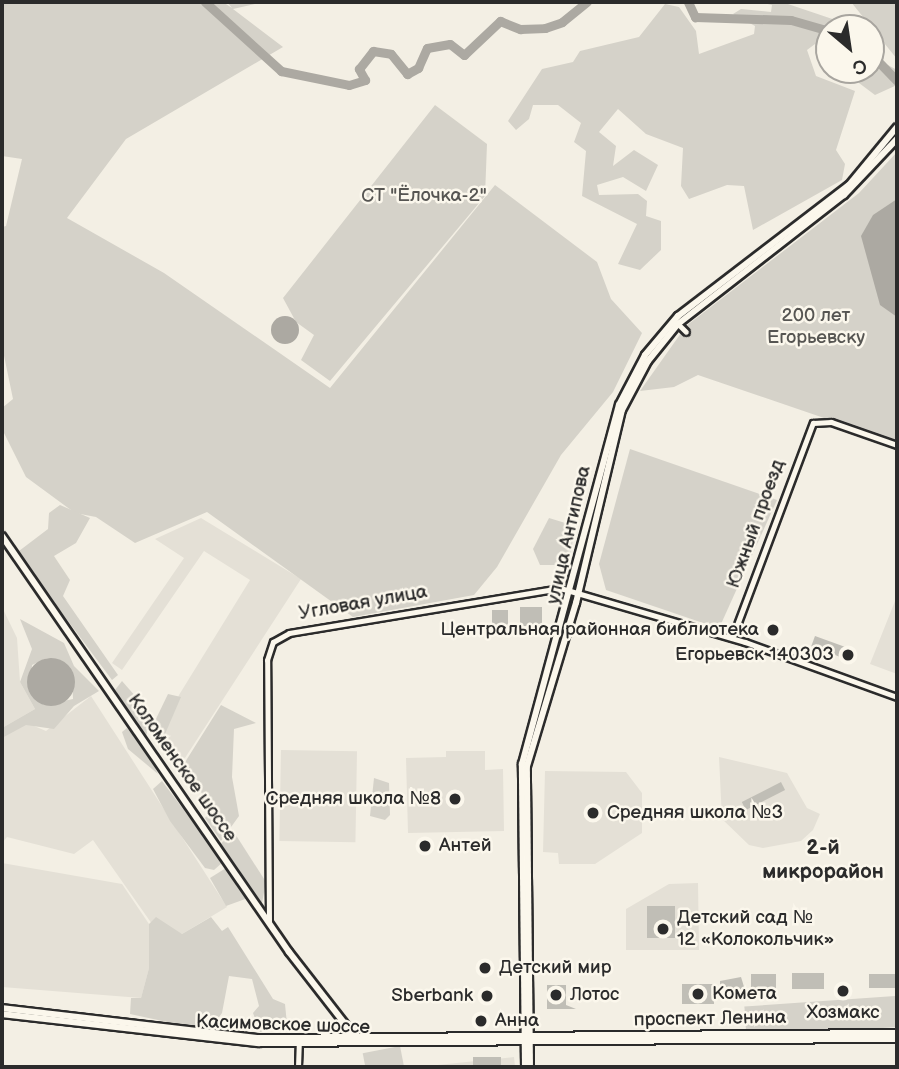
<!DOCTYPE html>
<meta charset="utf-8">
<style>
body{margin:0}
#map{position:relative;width:899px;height:1069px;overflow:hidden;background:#f3efe4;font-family:"Balsamiq Sans",sans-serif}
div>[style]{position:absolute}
.built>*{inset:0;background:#e4e0d6;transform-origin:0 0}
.green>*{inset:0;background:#d5d2c9;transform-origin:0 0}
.water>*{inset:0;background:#aca9a2}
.round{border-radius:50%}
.river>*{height:9px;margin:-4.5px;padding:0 4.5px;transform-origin:4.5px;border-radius:4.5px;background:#aca9a2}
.building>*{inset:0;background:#c0beb6;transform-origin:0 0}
.roads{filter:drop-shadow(2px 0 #2b2b2b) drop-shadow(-2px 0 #2b2b2b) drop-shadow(0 2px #2b2b2b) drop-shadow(0 -2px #2b2b2b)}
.minor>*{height:5px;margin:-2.5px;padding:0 2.5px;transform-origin:2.5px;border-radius:2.5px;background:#fbf7ec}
.major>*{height:6px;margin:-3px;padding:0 3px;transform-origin:3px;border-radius:3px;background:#fbf7ec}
.dots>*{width:19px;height:19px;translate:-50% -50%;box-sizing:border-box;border:4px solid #fbf7ec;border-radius:50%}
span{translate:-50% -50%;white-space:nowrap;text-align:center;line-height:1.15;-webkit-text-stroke:5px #fbf7ec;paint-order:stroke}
.park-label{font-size:19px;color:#565552}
.street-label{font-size:19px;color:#2b2b2b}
.poi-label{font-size:19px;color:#2b2b2b}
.right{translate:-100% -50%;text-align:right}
.left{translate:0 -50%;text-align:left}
.neighbourhood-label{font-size:21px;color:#2b2b2b;font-weight:700}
.frame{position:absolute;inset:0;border:4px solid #2b2b2b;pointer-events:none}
.north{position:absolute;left:815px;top:14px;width:70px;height:70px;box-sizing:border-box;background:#fbf7ec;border:2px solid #a8a59f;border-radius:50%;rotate:151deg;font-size:19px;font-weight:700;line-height:28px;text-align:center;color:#2b2b2b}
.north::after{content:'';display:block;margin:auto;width:24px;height:32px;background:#2b2b2b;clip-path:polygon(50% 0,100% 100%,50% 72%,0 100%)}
</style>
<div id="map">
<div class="built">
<i style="clip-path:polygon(201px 518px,301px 579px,183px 761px,161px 737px,179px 695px,250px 580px,204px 551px,122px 670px,112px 663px,184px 558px,155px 539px)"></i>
<i style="clip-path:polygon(897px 596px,897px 674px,870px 664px)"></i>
<i style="clip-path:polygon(2px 607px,17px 638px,20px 682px,35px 709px,2px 728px)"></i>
<i style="clip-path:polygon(91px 696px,227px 907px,182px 934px,152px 924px,93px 840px,74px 854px,7px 837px,2px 843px,2px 737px,27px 723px,46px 731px)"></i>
<i style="left:281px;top:750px;width:76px;height:91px;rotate:1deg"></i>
<i style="clip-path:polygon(446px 751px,485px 751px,485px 770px,503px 769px,504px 831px,408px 833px,406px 758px,446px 757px)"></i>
<i style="clip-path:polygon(719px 757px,787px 773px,807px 808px,820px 814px,813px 830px,801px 841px,763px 848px,749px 845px,722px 819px)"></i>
<i style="clip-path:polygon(545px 771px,626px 772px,642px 793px,642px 833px,595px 864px,559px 864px,558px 853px,543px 852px)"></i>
<i style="clip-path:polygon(2px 863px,122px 884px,149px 924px,149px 968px,141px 998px,2px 987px)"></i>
<i style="clip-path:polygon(698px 883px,699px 950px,626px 950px,626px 909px,669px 884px)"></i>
<i style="left:514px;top:1057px;width:10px;height:94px;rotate:84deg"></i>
</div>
<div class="green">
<i style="clip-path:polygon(2px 2px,223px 2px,232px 8px,227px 2px,263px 2px,233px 9px,283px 47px,126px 139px,67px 218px,164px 273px,330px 388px,495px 185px,597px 262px,611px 299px,642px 333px,613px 392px,561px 455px,497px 567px,474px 595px,353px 617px,207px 512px,135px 543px,96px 517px,75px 513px,26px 477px,2px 429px,2px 408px,13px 399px,2px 346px,2px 227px,6px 226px,22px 159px,2px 156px)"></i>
<i style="clip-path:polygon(759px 2px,782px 2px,859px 28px,829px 28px,829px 60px,815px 44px,807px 50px,816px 76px,855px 91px,836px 150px,845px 164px,842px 180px,753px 230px,744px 186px,727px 185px,689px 199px,681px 186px,683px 148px,646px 134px,618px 109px,599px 132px,616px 146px,613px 166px,634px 150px,658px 165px,646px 191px,623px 177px,597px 185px,599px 195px,638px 194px,647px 201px,646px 216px,661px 221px,661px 250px,640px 270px,618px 264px,637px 224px,582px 196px,586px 151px,574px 142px,581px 123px,558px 105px,533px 105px,529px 119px,516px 130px,508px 121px,542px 69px,573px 62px,580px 51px,639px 37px,665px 4px,679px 7px,696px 31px,699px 54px,754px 34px,755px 26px,733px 14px,741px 9px,771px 12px,772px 5px)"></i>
<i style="clip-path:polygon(850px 2px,897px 2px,897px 59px,851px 2px)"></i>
<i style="clip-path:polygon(871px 37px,875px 58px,897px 70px,897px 85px,875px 95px,859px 83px,855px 70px,871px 70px)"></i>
<i style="clip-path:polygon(435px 105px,487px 144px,485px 196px,330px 381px,301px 360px,314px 335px,296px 322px,283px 298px)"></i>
<i style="clip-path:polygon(897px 152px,897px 443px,698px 375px,674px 387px,640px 391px,686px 326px,859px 193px)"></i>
<i style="clip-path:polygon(630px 449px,777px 500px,721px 624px,709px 625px,606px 590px,599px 564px)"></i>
<i style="clip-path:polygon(60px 505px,90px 518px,76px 543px,54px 556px,70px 580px,63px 596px,118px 675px,112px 680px,21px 558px,19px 551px,48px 529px,49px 513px)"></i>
<i style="clip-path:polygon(549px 518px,575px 526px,569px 565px,540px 565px,533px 549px)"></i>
<i style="clip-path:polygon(evenodd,20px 619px,64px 643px,74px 666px,99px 691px,74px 706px,54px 729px,26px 725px,2px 738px,2px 728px,35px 709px,20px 682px,32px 649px,20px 619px,47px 658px,61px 662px,72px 675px,73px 699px,44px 705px,31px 690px,32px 665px,47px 658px)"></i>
<i style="clip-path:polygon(122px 681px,151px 714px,146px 737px,115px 690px)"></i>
<i style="clip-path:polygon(168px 694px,181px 697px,162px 741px,154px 723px)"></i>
<i style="clip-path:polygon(221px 705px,256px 723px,234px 729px,232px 777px,239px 816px,221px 841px,205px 818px,213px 808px,182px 767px)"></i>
<i style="clip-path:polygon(127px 728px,148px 753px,158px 774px,128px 749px,122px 732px)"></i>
<i style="clip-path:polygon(374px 778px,389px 783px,390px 815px,385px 820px,370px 816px)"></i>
<i style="clip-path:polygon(162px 781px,223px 862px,214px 870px,205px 868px,170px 821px,153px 789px)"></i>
<i style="clip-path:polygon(232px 829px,266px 882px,262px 903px,221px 844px)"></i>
<i style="clip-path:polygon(226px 868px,248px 898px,226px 906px,210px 878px)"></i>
<i style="clip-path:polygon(156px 917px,182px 934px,211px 917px,222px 931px,228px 927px,273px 999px,285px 1004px,287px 1024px,260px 1032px,253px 1013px,259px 1006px,252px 979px,229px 976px,222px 1013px,209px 1031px,130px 1014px,131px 998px,141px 998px,149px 968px,149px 924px)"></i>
<i style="left:895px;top:996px;width:31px;height:151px;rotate:86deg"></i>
<i style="left:400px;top:1046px;width:21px;height:38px;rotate:79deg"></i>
</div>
<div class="water">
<i style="clip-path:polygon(897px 199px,897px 317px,880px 305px,861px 236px,873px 215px)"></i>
<i class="round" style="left:271px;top:316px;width:28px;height:28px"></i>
<i class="round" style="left:27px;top:658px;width:48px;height:48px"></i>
</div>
<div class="river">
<i style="left:205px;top:2px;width:103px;rotate:42.2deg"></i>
<i style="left:281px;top:71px;width:69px;rotate:11.6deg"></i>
<i style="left:349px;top:85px;width:17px;rotate:-17deg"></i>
<i style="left:365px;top:80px;width:13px;rotate:-119deg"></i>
<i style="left:359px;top:69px;width:23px;rotate:-52deg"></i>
<i style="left:373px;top:51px;width:18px;rotate:9deg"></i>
<i style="left:391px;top:54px;width:26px;rotate:51deg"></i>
<i style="left:407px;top:74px;width:13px;rotate:-29deg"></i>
<i style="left:418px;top:68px;width:22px;rotate:-66deg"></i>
<i style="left:427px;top:48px;width:23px;rotate:-10deg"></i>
<i style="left:450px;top:44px;width:18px;rotate:38deg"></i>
<i style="left:464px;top:55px;width:50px;rotate:-43.4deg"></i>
<i style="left:500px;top:21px;width:22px;rotate:22deg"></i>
<i style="left:520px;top:29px;width:25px;rotate:-2deg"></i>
<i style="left:545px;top:28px;width:18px;rotate:-19deg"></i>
<i style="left:562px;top:22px;width:32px;rotate:-39deg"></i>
<i style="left:688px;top:2px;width:17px;rotate:65deg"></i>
<i style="left:695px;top:17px;width:96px;rotate:1.8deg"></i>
<i style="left:791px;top:20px;width:40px;rotate:16deg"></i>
<i style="left:871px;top:54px;width:37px;rotate:46deg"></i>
</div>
<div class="building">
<i style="left:520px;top:607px;width:22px;height:19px"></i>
<i style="left:492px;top:610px;width:16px;height:17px"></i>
<i style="left:815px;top:636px;width:44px;height:11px;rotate:20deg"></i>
<i style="left:781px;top:782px;width:9px;height:44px;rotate:63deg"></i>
<i style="left:647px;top:906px;width:28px;height:32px"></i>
<i style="left:792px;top:973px;width:32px;height:16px"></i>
<i style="left:751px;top:974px;width:25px;height:15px"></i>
<i style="left:869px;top:974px;width:27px;height:14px"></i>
<i style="clip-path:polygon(741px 977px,745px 990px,720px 986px,720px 981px)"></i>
<i style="left:682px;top:984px;width:32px;height:20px"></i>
<i style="clip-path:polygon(547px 985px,566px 985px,566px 1005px,576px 1009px,547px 1009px)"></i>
<i style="left:473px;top:1057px;width:28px;height:10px"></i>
</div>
<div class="roads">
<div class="minor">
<i style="left:678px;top:324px;width:11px;rotate:45deg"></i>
<i style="left:732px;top:638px;width:230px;rotate:-69.4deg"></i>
<i style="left:813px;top:423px;width:18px;rotate:-3deg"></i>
<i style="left:831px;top:422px;width:70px;rotate:19.2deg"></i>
<i style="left:269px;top:922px;width:262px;rotate:-90.4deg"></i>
<i style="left:267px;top:660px;width:19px;rotate:-72deg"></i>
<i style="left:273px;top:642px;width:18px;rotate:-29deg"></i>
<i style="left:289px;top:633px;width:275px;rotate:-9.4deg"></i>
<i style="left:560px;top:588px;width:193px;rotate:16.3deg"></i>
<i style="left:745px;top:642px;width:162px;rotate:19.9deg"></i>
<i style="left:298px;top:1067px;width:28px;rotate:-88deg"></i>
</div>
<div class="major">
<i style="left:2px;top:536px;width:505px;rotate:55.4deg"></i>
<i style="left:289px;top:952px;width:109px;rotate:52.1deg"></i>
<i style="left:2px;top:1008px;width:258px;rotate:6.7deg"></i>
<i style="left:258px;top:1038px;width:639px;rotate:-0.45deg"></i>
<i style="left:2px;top:1014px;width:258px;rotate:6.5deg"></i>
<i style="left:258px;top:1043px;width:639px;rotate:-0.36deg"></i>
<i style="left:525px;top:1067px;width:303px;rotate:-90.6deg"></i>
<i style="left:522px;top:764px;width:372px;rotate:-74.9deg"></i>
<i style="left:619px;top:405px;width:56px;rotate:-62.5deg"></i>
<i style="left:645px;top:355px;width:51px;rotate:-49.8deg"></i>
<i style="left:678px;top:316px;width:215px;rotate:-37.5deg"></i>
<i style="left:849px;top:185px;width:75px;rotate:-50.4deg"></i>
<i style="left:530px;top:1067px;width:301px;rotate:-90.6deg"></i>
<i style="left:527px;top:766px;width:170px;rotate:-73.3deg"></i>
<i style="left:576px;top:603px;width:198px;rotate:-76.6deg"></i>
<i style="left:622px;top:410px;width:55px;rotate:-62deg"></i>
<i style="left:648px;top:361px;width:48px;rotate:-51deg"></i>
<i style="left:678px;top:324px;width:210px;rotate:-37.9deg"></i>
<i style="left:844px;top:195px;width:77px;rotate:-46.6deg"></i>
</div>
</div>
<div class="dots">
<i style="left:773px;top:630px;background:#2b2b2b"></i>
<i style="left:848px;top:655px;background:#2b2b2b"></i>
<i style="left:455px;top:799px;background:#2b2b2b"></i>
<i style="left:593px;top:813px;background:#2b2b2b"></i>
<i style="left:425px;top:846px;background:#2b2b2b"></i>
<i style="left:663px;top:929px;background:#2b2b2b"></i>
<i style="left:485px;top:968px;background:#2b2b2b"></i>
<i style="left:843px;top:991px;background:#2b2b2b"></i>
<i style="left:698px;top:994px;background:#2b2b2b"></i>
<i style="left:556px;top:995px;background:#2b2b2b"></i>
<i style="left:487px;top:996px;background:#2b2b2b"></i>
<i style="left:481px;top:1021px;background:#2b2b2b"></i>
</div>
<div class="park-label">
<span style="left:424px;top:196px">СТ "Ёлочка-2"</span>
<span style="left:816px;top:327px">200 лет<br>Егорьевску</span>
</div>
<div class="street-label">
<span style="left:756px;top:524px;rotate:-70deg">Южный проезд</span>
<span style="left:569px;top:535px;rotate:-77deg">улица Антипова</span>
<span style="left:363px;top:603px;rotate:-10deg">Угловая улица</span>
<span style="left:182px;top:768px;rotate:55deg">Коломенское шоссе</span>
<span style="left:710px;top:1019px;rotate:-1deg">проспект Ленина</span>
<span style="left:283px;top:1025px;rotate:2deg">Касимовское шоссе</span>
</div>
<div class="poi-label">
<span class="right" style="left:759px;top:630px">Центральная районная библиотека</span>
<span class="right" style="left:834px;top:655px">Егорьевск 140303</span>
<span class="right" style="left:441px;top:799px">Средняя школа №8</span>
<span class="left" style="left:607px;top:813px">Средняя школа №3</span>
<span class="left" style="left:439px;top:846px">Антей</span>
<span class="left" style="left:677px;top:929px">Детский сад №<br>12 «Колокольчик»</span>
<span class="left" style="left:499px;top:968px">Детский мир</span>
<span class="left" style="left:712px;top:994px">Комета</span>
<span class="left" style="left:570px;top:995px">Лотос</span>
<span class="right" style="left:473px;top:996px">Sberbank</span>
<span style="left:843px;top:1013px">Хозмакс</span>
<span class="left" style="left:495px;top:1021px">Анна</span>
</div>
<div class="neighbourhood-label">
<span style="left:823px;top:860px">2-й<br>микрорайон</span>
</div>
<div class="frame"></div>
<div class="north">С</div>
</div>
